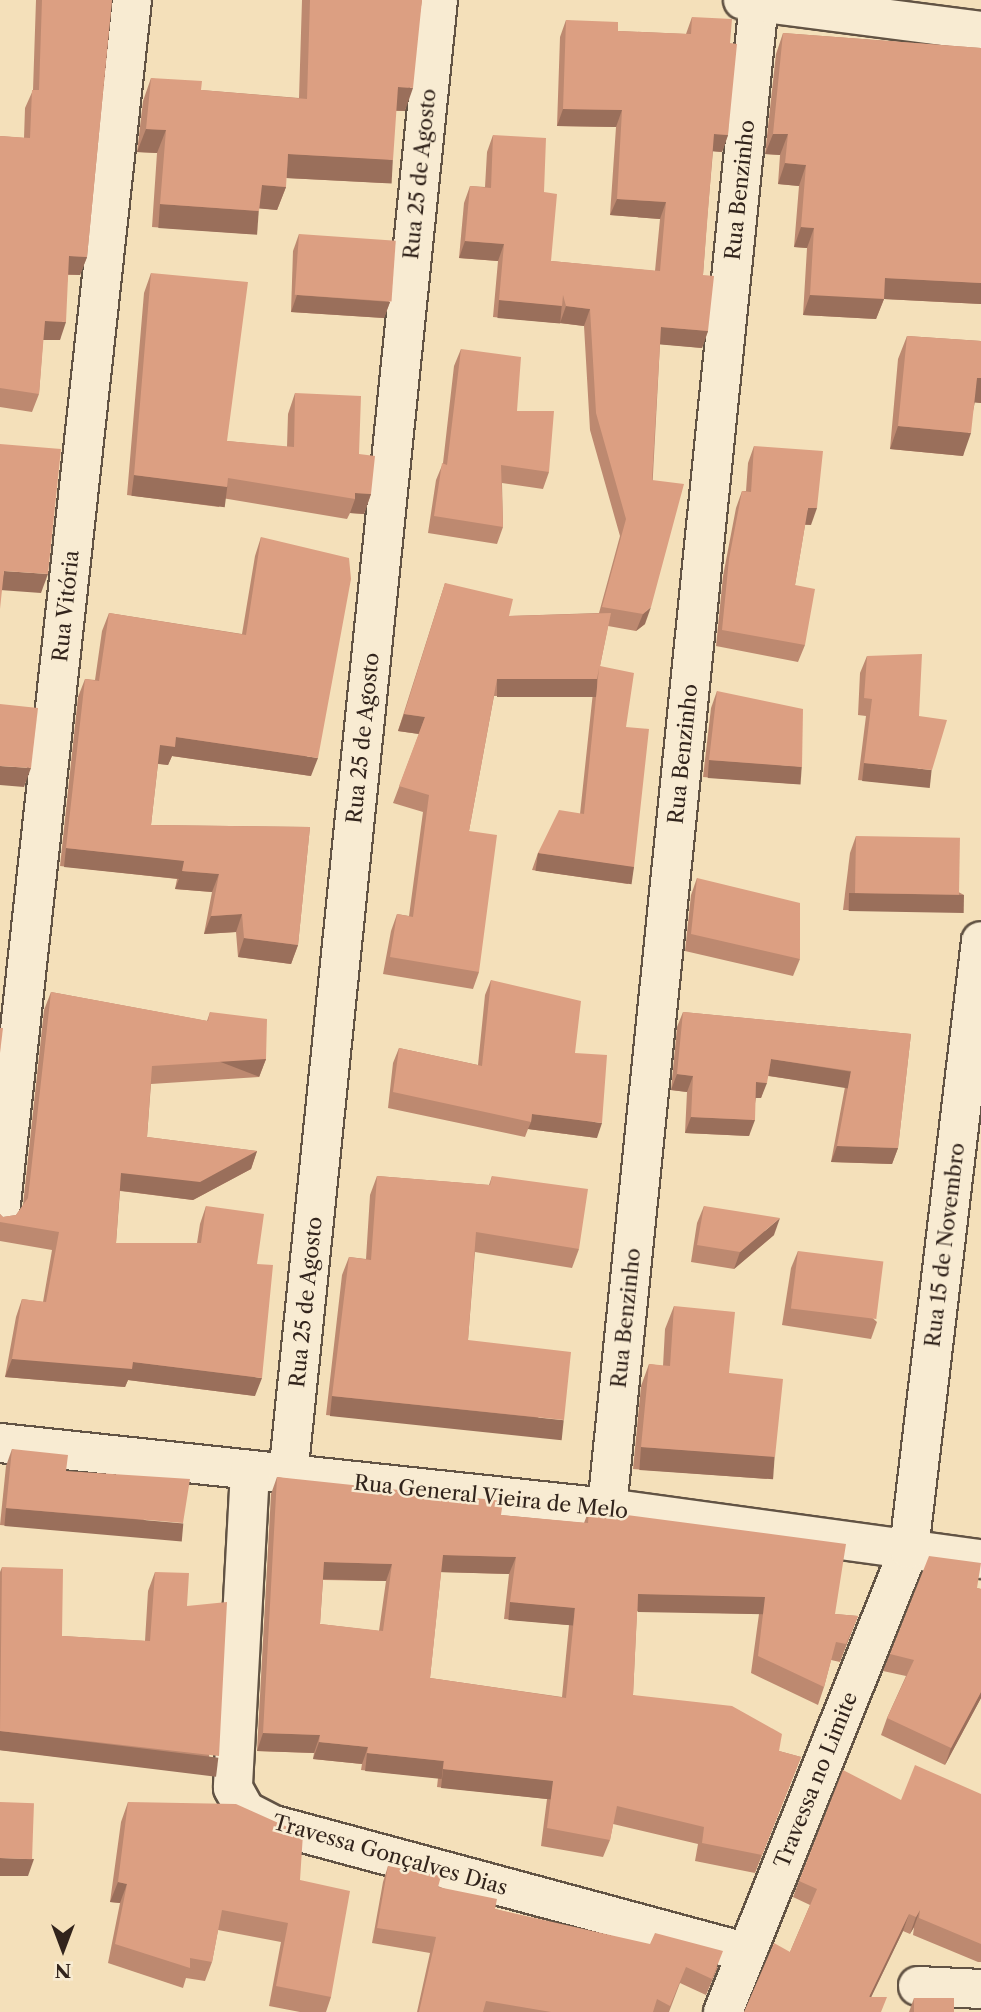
<!DOCTYPE html>
<meta charset="utf-8">
<style>
body{margin:0}
#map{position:relative;width:981px;height:2012px;overflow:hidden;background:#f4e0ba;font-family:"Libre Caslon Text",serif}
div>[style]{position:absolute}
.roads{filter:drop-shadow(2px 0 #625344) drop-shadow(-2px 0 #625344) drop-shadow(0 2px #625344) drop-shadow(0 -2px #625344)}
.minor>*{height:38px;margin:-19px;padding:0 19px;transform-origin:19px;border-radius:19px;background:#f8ebd2}
.tertiary>*{height:38px;margin:-19px;padding:0 19px;transform-origin:19px;border-radius:19px;background:#f8ebd2}
.wall>*{inset:0;background:#bd8970}
.shaded-wall>*{inset:0;background:#9a6f5b;transform-origin:0 0}
.building>*{inset:0;background:#dc9f82;transform-origin:0 0}
span{translate:-50% -50%;white-space:nowrap;text-align:center;line-height:1.15;-webkit-text-stroke:5px #f8ebd2;paint-order:stroke}
.street-label{font-size:21px;color:#32241c}
.north{position:absolute;left:28px;top:1914px;width:70px;height:70px;-webkit-text-stroke:5px #f8ebd2;paint-order:stroke;rotate:180deg;font-size:19px;font-weight:700;line-height:28px;text-align:center;color:#32241c}
.north::after{content:'';display:block;margin:auto;width:24px;height:32px;background:#32241c;clip-path:polygon(50% 0,100% 100%,50% 72%,0 100%)}
</style>
<div id="map">
<div class="roads">
<div class="minor">
<i style="left:0;top:1213px;width:1220px;rotate:-83.79deg"></i>
<i style="left:0;top:1443px;width:610px;rotate:6.11deg"></i>
<i style="left:607px;top:1508px;width:377px;rotate:7.8deg"></i>
<i style="left:250px;top:1471px;width:317px;rotate:93.1deg"></i>
<i style="left:233px;top:1788px;width:26px;rotate:61deg"></i>
<i style="left:246px;top:1811px;width:31px;rotate:27deg"></i>
<i style="left:274px;top:1825px;width:489px;rotate:15.1deg"></i>
<i style="left:288px;top:1476px;width:1484px;rotate:-84.2deg"></i>
<i style="left:607px;top:1508px;width:1516px;rotate:-84.24deg"></i>
<i style="left:918px;top:1986px;width:63px;rotate:2.7deg"></i>
<i style="left:723px;top:2012px;width:499px;rotate:-68.1deg"></i>
<i style="left:909px;top:1549px;width:612px;rotate:-83.25deg"></i>
</div>
<div class="tertiary">
<i style="left:743px;top:0;width:240px;rotate:7.4deg"></i>
</div>
</div>
<div class="wall">
<i style="clip-path:polygon(36px 0,112px 0,87px 257px,80px 275px,68px 275px,60px 340px,43px 340px,39px 394px,32px 412px,0 407px,0 136px,24px 138px,25px 108px,33px 90px)"></i>
<i style="clip-path:polygon(302px 0,422px 0,405px 111px,396px 111px,385px 183px,286px 178px,286px 187px,277px 210px,259px 208px,250px 234px,152px 227px,157px 153px,137px 152px,143px 101px,151px 78px,201px 90px,299px 98px)"></i>
<i style="clip-path:polygon(692px 17px,730px 43px,728px 135px,722px 152px,713px 151px,707px 220px,703px 275px,708px 331px,702px 348px,660px 344px,645px 624px,636px 631px,608px 626px,600px 666px,626px 727px,634px 867px,628px 884px,532px 870px,538px 853px,580px 814px,593px 692px,591px 696px,494px 696px,469px 831px,479px 972px,473px 989px,383px 974px,391px 931px,397px 914px,409px 916px,423px 812px,393px 803px,419px 734px,398px 731px,445px 583px,509px 616px,599px 613px,620px 536px,590px 430px,584px 326px,560px 323px,558px 317px,556px 323px,493px 317px,498px 261px,459px 258px,464px 203px,470px 186px,485px 187px,487px 152px,493px 135px,544px 192px,551px 261px,655px 271px,660px 219px,610px 215px,616px 127px,557px 126px,560px 37px,566px 20px,618px 31px,686px 34px)"></i>
<i style="clip-path:polygon(783px 33px,981px 48px,981px 304px,884px 299px,876px 319px,803px 315px,807px 248px,794px 247px,799px 186px,778px 184px,780px 155px,765px 154px,776px 54px)"></i>
<i style="clip-path:polygon(299px 234px,390px 302px,384px 318px,291px 312px,293px 251px)"></i>
<i style="clip-path:polygon(151px 273px,227px 441px,287px 447px,288px 414px,295px 393px,359px 454px,371px 494px,364px 514px,350px 513px,347px 519px,222px 498px,219px 507px,127px 495px,144px 293px)"></i>
<i style="clip-path:polygon(907px 336px,981px 341px,981px 403px,975px 402px,963px 456px,890px 449px,898px 359px)"></i>
<i style="clip-path:polygon(461px 349px,517px 411px,549px 472px,543px 489px,502px 483px,503px 527px,497px 544px,428px 533px,436px 480px,443px 463px,454px 366px)"></i>
<i style="clip-path:polygon(754px 446px,811px 525px,805px 525px,795px 585px,805px 645px,798px 662px,716px 646px,723px 576px,736px 508px,742px 491px,746px 491px,748px 463px)"></i>
<i style="clip-path:polygon(261px 537px,311px 776px,172px 756px,168px 765px,158px 764px,151px 825px,310px 827px,298px 945px,291px 964px,238px 957px,236px 932px,204px 934px,212px 892px,175px 889px,177px 879px,60px 866px,78px 697px,85px 679px,95px 680px,102px 631px,109px 613px,242px 634px,255px 556px)"></i>
<i style="clip-path:polygon(867px 656px,926px 787px,858px 780px,866px 716px,858px 715px,860px 673px)"></i>
<i style="clip-path:polygon(717px 691px,796px 784px,703px 777px,711px 708px)"></i>
<i style="clip-path:polygon(856px 836px,964px 895px,958px 912px,843px 910px,850px 853px)"></i>
<i style="clip-path:polygon(697px 878px,800px 959px,793px 976px,685px 951px,691px 895px)"></i>
<i style="clip-path:polygon(491px 980px,575px 1053px,597px 1138px,528px 1129px,525px 1137px,388px 1108px,393px 1063px,399px 1048px,478px 1065px,485px 995px)"></i>
<i style="clip-path:polygon(51px 992px,207px 1021px,210px 1012px,266px 1059px,259px 1077px,151px 1084px,147px 1137px,257px 1151px,251px 1169px,193px 1200px,120px 1191px,116px 1243px,197px 1243px,200px 1224px,206px 1206px,257px 1264px,255px 1396px,128px 1380px,125px 1387px,5px 1377px,16px 1317px,22px 1299px,43px 1302px,52px 1250px,0 1241px,0 1214px,3px 1217px,16px 1215px,23px 1205px,44px 1010px)"></i>
<i style="clip-path:polygon(683px 1012px,911px 1034px,898px 1148px,892px 1164px,831px 1162px,845px 1087px,768px 1076px,761px 1098px,756px 1098px,749px 1136px,685px 1133px,687px 1092px,671px 1090px,677px 1027px)"></i>
<i style="clip-path:polygon(377px 1176px,489px 1185px,492px 1176px,579px 1249px,572px 1268px,475px 1252px,468px 1340px,557px 1438px,326px 1415px,342px 1275px,349px 1257px,366px 1259px,370px 1195px)"></i>
<i style="clip-path:polygon(704px 1206px,774px 1235px,734px 1269px,691px 1262px,697px 1223px)"></i>
<i style="clip-path:polygon(798px 1251px,877px 1322px,871px 1339px,782px 1325px,791px 1268px)"></i>
<i style="clip-path:polygon(674px 1306px,729px 1373px,767px 1479px,633px 1469px,641px 1386px,649px 1364px,663px 1366px,665px 1329px)"></i>
<i style="clip-path:polygon(12px 1449px,66px 1471px,177px 1540px,0 1525px,6px 1466px)"></i>
<i style="clip-path:polygon(evenodd,277px 1477px,501px 1515px,584px 1523px,589px 1510px,835px 1614px,858px 1616px,840px 1662px,831px 1660px,824px 1687px,818px 1705px,751px 1673px,759px 1614px,637px 1611px,633px 1695px,779px 1751px,801px 1757px,755px 1873px,695px 1861px,698px 1844px,613px 1824px,610px 1840px,603px 1857px,541px 1846px,547px 1799px,437px 1787px,438px 1778px,361px 1770px,362px 1764px,313px 1759px,314px 1753px,257px 1751px,271px 1494px,277px 1477px,441px 1572px,509px 1574px,504px 1619px,569px 1625px,562px 1697px,430px 1678px,441px 1572px,277px 1477px,323px 1580px,386px 1581px,379px 1631px,320px 1624px,323px 1580px)"></i>
<i style="clip-path:polygon(2px 1567px,62px 1636px,145px 1641px,148px 1591px,155px 1572px,187px 1606px,212px 1775px,0 1750px,0 1572px)"></i>
<i style="clip-path:polygon(977px 1588px,981px 1589px,981px 1698px,945px 1765px,881px 1735px,887px 1718px,906px 1676px,883px 1671px,890px 1654px)"></i>
<i style="clip-path:polygon(981px 1794px,981px 1962px,978px 1962px,913px 1935px,914px 1927px,910px 1934px,903px 1931px,871px 1997px,790px 1952px,810px 1905px,793px 1897px,799px 1881px,901px 1800px)"></i>
<i style="clip-path:polygon(128px 1802px,300px 1880px,331px 1997px,326px 2012px,300px 2012px,269px 2006px,281px 1942px,218px 1930px,212px 1962px,205px 1981px,186px 1978px,183px 1988px,108px 1963px,120px 1903px,110px 1902px,121px 1822px)"></i>
<i style="clip-path:polygon(388px 1866px,495px 1909px,718px 1967px,706px 1995px,680px 1983px,669px 2012px,417px 2012px,430px 1953px,372px 1943px,383px 1882px)"></i>
<i style="clip-path:polygon(914px 1998px,953px 2012px,909px 2012px)"></i>
</div>
<div class="shaded-wall">
<i style="clip-path:polygon(398px 87px,413px 88px,405px 111px,389px 110px)"></i>
<i style="clip-path:polygon(563px 109px,622px 110px,616px 127px,557px 126px)"></i>
<i style="clip-path:polygon(146px 129px,166px 130px,157px 153px,137px 152px)"></i>
<i style="clip-path:polygon(714px 134px,728px 135px,722px 152px,708px 151px)"></i>
<i style="clip-path:polygon(773px 134px,788px 134px,780px 155px,765px 154px)"></i>
<i style="left:288px;top:154px;width:105px;height:24px;rotate:3deg"></i>
<i style="clip-path:polygon(785px 163px,806px 165px,799px 186px,778px 184px)"></i>
<i style="clip-path:polygon(262px 185px,286px 187px,277px 210px,254px 208px)"></i>
<i style="clip-path:polygon(617px 199px,666px 202px,660px 219px,610px 215px)"></i>
<i style="left:160px;top:204px;width:99px;height:24px;rotate:4deg"></i>
<i style="clip-path:polygon(801px 227px,814px 228px,807px 248px,794px 247px)"></i>
<i style="clip-path:polygon(465px 241px,504px 244px,498px 261px,459px 258px)"></i>
<i style="clip-path:polygon(69px 256px,87px 257px,80px 275px,62px 274px)"></i>
<i style="clip-path:polygon(885px 278px,981px 283px,981px 304px,884px 299px,876px 319px,803px 315px,810px 295px)"></i>
<i style="clip-path:polygon(297px 295px,390px 302px,384px 318px,291px 312px)"></i>
<i style="left:499px;top:300px;width:63px;height:18px;rotate:5deg"></i>
<i style="clip-path:polygon(566px 306px,590px 309px,584px 326px,560px 323px)"></i>
<i style="clip-path:polygon(45px 321px,66px 322px,60px 340px,38px 340px)"></i>
<i style="clip-path:polygon(661px 327px,708px 331px,702px 348px,655px 344px)"></i>
<i style="clip-path:polygon(977px 378px,981px 378px,981px 403px,968px 402px)"></i>
<i style="clip-path:polygon(898px 426px,971px 433px,963px 456px,890px 449px)"></i>
<i style="left:134px;top:475px;width:94px;height:21px;rotate:7deg"></i>
<i style="clip-path:polygon(355px 493px,371px 494px,364px 514px,350px 513px,355px 499px)"></i>
<i style="clip-path:polygon(808px 508px,817px 508px,811px 525px,802px 524px)"></i>
<i style="clip-path:polygon(4px 571px,48px 574px,41px 593px,0 590px)"></i>
<i style="clip-path:polygon(651px 607px,645px 624px,636px 631px,643px 614px)"></i>
<i style="left:497px;top:679px;width:100px;height:18px"></i>
<i style="clip-path:polygon(404px 714px,425px 717px,419px 734px,398px 731px)"></i>
<i style="clip-path:polygon(176px 737px,318px 758px,311px 776px,172px 756px,168px 765px,153px 763px,160px 745px)"></i>
<i style="left:709px;top:760px;width:93px;height:18px;rotate:4deg"></i>
<i style="left:864px;top:763px;width:68px;height:18px;rotate:6deg"></i>
<i style="clip-path:polygon(0 766px,31px 768px,24px 787px,0 785px)"></i>
<i style="left:66px;top:848px;width:119px;height:19px;rotate:6deg"></i>
<i style="left:538px;top:853px;width:97px;height:18px;rotate:8deg"></i>
<i style="clip-path:polygon(182px 871px,219px 874px,212px 892px,175px 889px)"></i>
<i style="left:849px;top:893px;width:115px;height:18px;rotate:1deg"></i>
<i style="clip-path:polygon(242px 914px,236px 932px,204px 934px,211px 916px)"></i>
<i style="clip-path:polygon(244px 938px,298px 945px,291px 964px,238px 957px)"></i>
<i style="left:266px;top:1059px;width:19px;height:114px;rotate:111deg"></i>
<i style="left:771px;top:1059px;width:81px;height:17px;rotate:9deg"></i>
<i style="clip-path:polygon(677px 1074px,693px 1076px,687px 1092px,671px 1090px)"></i>
<i style="clip-path:polygon(756px 1082px,767px 1083px,761px 1098px,751px 1098px)"></i>
<i style="clip-path:polygon(532px 1114px,602px 1123px,597px 1138px,528px 1129px,531px 1122px)"></i>
<i style="clip-path:polygon(691px 1117px,755px 1120px,749px 1136px,685px 1133px)"></i>
<i style="clip-path:polygon(837px 1146px,898px 1148px,892px 1164px,831px 1162px)"></i>
<i style="clip-path:polygon(257px 1151px,251px 1169px,193px 1200px,115px 1190px,121px 1173px)"></i>
<i style="clip-path:polygon(780px 1218px,774px 1235px,734px 1269px,740px 1252px)"></i>
<i style="clip-path:polygon(12px 1359px,133px 1362px,262px 1378px,255px 1396px,128px 1380px,125px 1387px,5px 1377px)"></i>
<i style="left:332px;top:1396px;width:233px;height:20px;rotate:6deg"></i>
<i style="left:641px;top:1447px;width:134px;height:23px;rotate:4deg"></i>
<i style="left:6px;top:1508px;width:178px;height:18px;rotate:5deg"></i>
<i style="clip-path:polygon(443px 1555px,516px 1557px,509px 1574px,437px 1572px)"></i>
<i style="clip-path:polygon(324px 1562px,392px 1564px,386px 1581px,317px 1579px)"></i>
<i style="left:638px;top:1594px;width:127px;height:18px;rotate:1deg"></i>
<i style="left:510px;top:1602px;width:65px;height:18px;rotate:5deg"></i>
<i style="clip-path:polygon(981px 1692px,981px 1698px,945px 1765px,951px 1748px)"></i>
<i style="left:0;top:1731px;width:220px;height:19px;rotate:7deg"></i>
<i style="clip-path:polygon(263px 1733px,320px 1735px,314px 1753px,257px 1751px)"></i>
<i style="clip-path:polygon(319px 1742px,368px 1747px,362px 1764px,313px 1759px)"></i>
<i style="left:367px;top:1753px;width:77px;height:18px;rotate:6deg"></i>
<i style="left:443px;top:1769px;width:111px;height:19px;rotate:6deg"></i>
<i style="clip-path:polygon(0 1858px,34px 1859px,28px 1876px,0 1876px)"></i>
<i style="clip-path:polygon(118px 1882px,127px 1884px,120px 1903px,110px 1902px)"></i>
<i style="clip-path:polygon(920px 1910px,914px 1927px,910px 1934px,916px 1917px)"></i>
<i style="clip-path:polygon(909px 1914px,903px 1931px,864px 2012px,869px 1997px)"></i>
</div>
<div class="building">
<i style="clip-path:polygon(42px 0,112px 0,87px 257px,69px 256px,66px 322px,45px 321px,39px 394px,0 388px,0 136px,30px 138px,32px 90px,39px 90px)"></i>
<i style="clip-path:polygon(310px 0,422px 0,413px 88px,398px 87px,393px 160px,288px 154px,286px 187px,262px 185px,259px 211px,160px 204px,166px 130px,146px 129px,151px 78px,202px 81px,201px 90px,307px 99px)"></i>
<i style="clip-path:polygon(692px 17px,732px 19px,730px 43px,737px 44px,728px 135px,714px 134px,703px 275px,714px 276px,708px 331px,661px 327px,652px 480px,684px 484px,651px 607px,643px 614px,602px 607px,626px 519px,596px 413px,590px 309px,566px 306px,563px 295px,562px 306px,499px 300px,504px 244px,465px 241px,470px 186px,491px 188px,493px 135px,546px 138px,544px 192px,557px 194px,551px 261px,660px 271px,666px 202px,617px 199px,622px 110px,563px 109px,566px 20px,618px 22px,618px 31px,691px 34px)"></i>
<i style="clip-path:polygon(783px 33px,981px 48px,981px 283px,885px 278px,884px 299px,810px 295px,814px 228px,801px 227px,806px 165px,785px 163px,788px 134px,773px 134px)"></i>
<i style="left:299px;top:234px;width:97px;height:61px;rotate:4deg"></i>
<i style="clip-path:polygon(151px 273px,248px 282px,227px 441px,294px 447px,295px 393px,361px 396px,359px 454px,375px 456px,371px 494px,355px 493px,355px 499px,228px 478px,227px 487px,134px 475px)"></i>
<i style="clip-path:polygon(907px 336px,981px 341px,981px 378px,977px 378px,971px 433px,898px 426px)"></i>
<i style="clip-path:polygon(461px 349px,521px 357px,517px 411px,554px 411px,549px 472px,501px 465px,503px 527px,434px 516px,442px 463px,447px 465px)"></i>
<i style="clip-path:polygon(0 444px,61px 449px,48px 574px,4px 571px,0 609px)"></i>
<i style="clip-path:polygon(754px 446px,823px 451px,817px 508px,808px 508px,795px 585px,815px 589px,805px 645px,722px 630px,729px 559px,742px 491px,751px 492px)"></i>
<i style="clip-path:polygon(261px 537px,349px 558px,351px 579px,318px 758px,176px 737px,175px 747px,160px 745px,151px 825px,310px 827px,298px 945px,244px 938px,242px 914px,211px 916px,219px 874px,182px 871px,184px 861px,66px 848px,85px 679px,99px 681px,109px 613px,246px 635px)"></i>
<i style="clip-path:polygon(445px 583px,513px 599px,509px 616px,611px 613px,600px 666px,634px 673px,626px 727px,649px 729px,634px 867px,538px 853px,559px 810px,584px 814px,599px 668px,597px 679px,497px 679px,469px 831px,497px 835px,479px 972px,390px 957px,397px 914px,413px 917px,429px 795px,399px 786px,425px 717px,404px 714px)"></i>
<i style="clip-path:polygon(922px 654px,919px 716px,947px 720px,932px 770px,864px 763px,872px 699px,864px 698px,867px 656px)"></i>
<i style="clip-path:polygon(717px 691px,803px 709px,802px 767px,709px 760px)"></i>
<i style="clip-path:polygon(0 704px,38px 708px,31px 768px,0 766px)"></i>
<i style="left:856px;top:836px;width:104px;height:57px;rotate:1deg"></i>
<i style="clip-path:polygon(697px 878px,800px 903px,800px 959px,691px 934px)"></i>
<i style="clip-path:polygon(491px 980px,581px 1001px,575px 1053px,607px 1055px,602px 1123px,532px 1114px,531px 1122px,393px 1092px,399px 1048px,482px 1066px)"></i>
<i style="clip-path:polygon(51px 992px,208px 1021px,210px 1012px,267px 1019px,266px 1059px,152px 1066px,147px 1137px,257px 1151px,200px 1182px,121px 1173px,116px 1243px,201px 1243px,206px 1206px,264px 1214px,257px 1264px,273px 1265px,262px 1378px,133px 1362px,132px 1369px,12px 1359px,22px 1299px,46px 1302px,59px 1232px,0 1222px,0 1214px,3px 1217px,16px 1215px,28px 1198px)"></i>
<i style="clip-path:polygon(683px 1012px,911px 1034px,898px 1148px,837px 1146px,851px 1071px,771px 1059px,767px 1083px,756px 1082px,755px 1120px,691px 1117px,693px 1076px,677px 1074px)"></i>
<i style="clip-path:polygon(0 1028px,3px 1028px,0 1053px)"></i>
<i style="clip-path:polygon(377px 1176px,490px 1185px,492px 1176px,588px 1189px,579px 1249px,476px 1232px,468px 1340px,571px 1352px,564px 1420px,332px 1396px,349px 1257px,371px 1260px)"></i>
<i style="clip-path:polygon(704px 1206px,780px 1218px,740px 1252px,697px 1245px)"></i>
<i style="left:798px;top:1251px;width:86px;height:58px;rotate:7deg"></i>
<i style="clip-path:polygon(674px 1306px,735px 1312px,729px 1373px,783px 1379px,775px 1457px,641px 1447px,649px 1364px,670px 1366px)"></i>
<i style="clip-path:polygon(12px 1449px,68px 1455px,66px 1471px,190px 1479px,183px 1523px,6px 1508px)"></i>
<i style="clip-path:polygon(evenodd,277px 1477px,503px 1501px,501px 1515px,588px 1523px,589px 1510px,846px 1544px,835px 1614px,858px 1616px,846px 1644px,836px 1642px,824px 1687px,758px 1656px,765px 1597px,638px 1594px,633px 1695px,732px 1706px,782px 1734px,779px 1751px,801px 1757px,762px 1855px,702px 1843px,704px 1827px,617px 1806px,610px 1840px,547px 1828px,553px 1781px,443px 1769px,444px 1761px,367px 1753px,368px 1747px,319px 1742px,320px 1735px,263px 1733px,277px 1477px,443px 1555px,516px 1557px,510px 1602px,575px 1608px,566px 1698px,430px 1678px,443px 1555px,277px 1477px,324px 1562px,392px 1564px,383px 1631px,320px 1624px,324px 1562px)"></i>
<i style="clip-path:polygon(929px 1556px,981px 1563px,977px 1588px,981px 1589px,981px 1692px,951px 1748px,887px 1718px,914px 1660px,890px 1654px)"></i>
<i style="clip-path:polygon(2px 1567px,63px 1569px,62px 1636px,150px 1641px,155px 1572px,189px 1573px,187px 1606px,227px 1602px,219px 1756px,0 1731px)"></i>
<i style="clip-path:polygon(915px 1765px,981px 1794px,981px 1944px,919px 1918px,920px 1910px,916px 1917px,909px 1914px,869px 1997px,887px 1997px,881px 2012px,744px 2012px,774px 1943px,790px 1952px,817px 1889px,799px 1881px,843px 1770px,901px 1800px)"></i>
<i style="left:0;top:1802px;width:34px;height:56px;rotate:2deg"></i>
<i style="clip-path:polygon(128px 1802px,236px 1804px,303px 1834px,300px 1880px,350px 1891px,331px 1997px,276px 1986px,288px 1923px,222px 1910px,212px 1962px,190px 1958px,190px 1968px,115px 1944px,127px 1884px,118px 1882px)"></i>
<i style="clip-path:polygon(388px 1866px,441px 1876px,438px 1887px,497px 1899px,495px 1909px,650px 1944px,655px 1933px,723px 1951px,712px 1979px,686px 1967px,670px 2006px,657px 1999px,653px 2012px,551px 2012px,486px 2001px,483px 2012px,419px 2012px,436px 1937px,377px 1928px)"></i>
<i style="left:914px;top:1998px;width:40px;height:14px"></i>
</div>
<div class="street-label">
<span style="left:420px;top:174px;rotate:-84deg">Rua 25 de Agosto</span>
<span style="left:740px;top:190px;rotate:-84deg">Rua Benzinho</span>
<span style="left:66px;top:606px;rotate:-84deg">Rua Vitória</span>
<span style="left:363px;top:738px;rotate:-84deg">Rua 25 de Agosto</span>
<span style="left:683px;top:754px;rotate:-84deg">Rua Benzinho</span>
<span style="left:945px;top:1245px;rotate:-83deg">Rua 15 de Novembro</span>
<span style="left:306px;top:1302px;rotate:-84deg">Rua 25 de Agosto</span>
<span style="left:626px;top:1318px;rotate:-84deg">Rua Benzinho</span>
<span style="left:491px;top:1497px;rotate:6deg">Rua General Vieira de Melo</span>
<span style="left:816px;top:1780px;rotate:-68deg">Travessa no Limite</span>
<span style="left:390px;top:1855px;rotate:16deg">Travessa Gonçalves Dias</span>
</div>
<div class="north">N</div>
</div>
